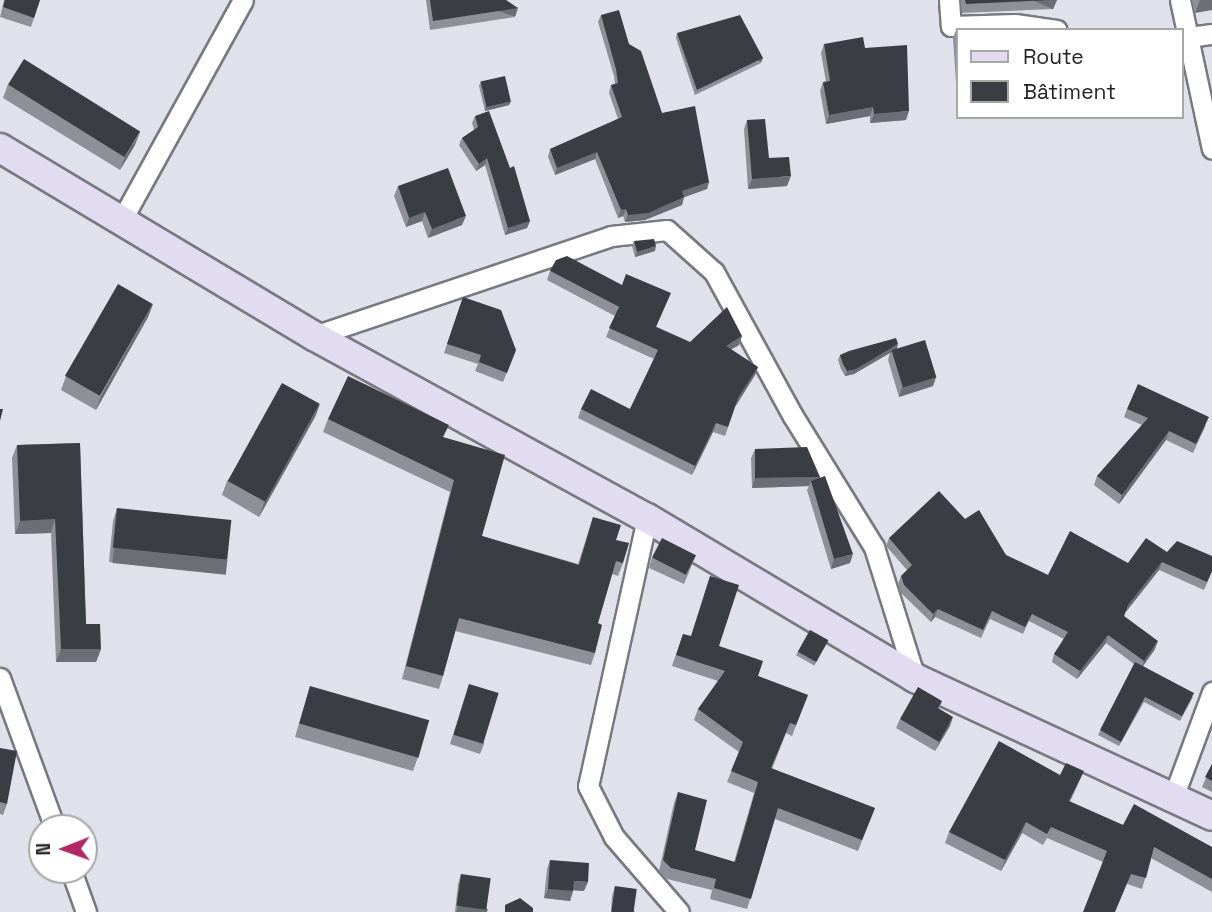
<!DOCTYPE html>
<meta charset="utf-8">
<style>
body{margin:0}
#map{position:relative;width:1212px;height:912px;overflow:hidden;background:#e0e1ea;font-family:"Space Grotesk",sans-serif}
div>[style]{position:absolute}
.roads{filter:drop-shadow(2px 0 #777981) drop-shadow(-2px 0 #777981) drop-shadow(0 2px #777981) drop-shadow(0 -2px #777981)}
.street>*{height:19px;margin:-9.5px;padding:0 9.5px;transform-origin:9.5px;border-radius:9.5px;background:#fff}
.secondary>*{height:28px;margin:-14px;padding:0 14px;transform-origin:14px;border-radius:14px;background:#e2dcf1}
.wall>*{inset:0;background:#8e8f97;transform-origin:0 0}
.shaded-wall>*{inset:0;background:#6c6e76;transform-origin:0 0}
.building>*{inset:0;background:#3b3d44;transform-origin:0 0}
span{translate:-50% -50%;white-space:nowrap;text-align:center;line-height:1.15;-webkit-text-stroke:7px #fff;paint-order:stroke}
.legend{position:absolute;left:956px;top:28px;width:228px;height:91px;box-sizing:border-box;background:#fff;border:2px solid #a7a7a8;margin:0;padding:9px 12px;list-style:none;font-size:21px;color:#232326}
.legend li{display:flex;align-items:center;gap:14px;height:35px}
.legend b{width:35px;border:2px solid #a7a7a8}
.north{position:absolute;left:28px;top:814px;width:70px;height:70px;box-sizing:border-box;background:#fff;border:2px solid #a7a7a8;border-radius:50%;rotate:269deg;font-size:19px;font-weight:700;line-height:28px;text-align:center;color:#232326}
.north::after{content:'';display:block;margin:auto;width:24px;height:32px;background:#b22764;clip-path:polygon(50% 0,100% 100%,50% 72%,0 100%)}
</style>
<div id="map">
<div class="roads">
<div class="street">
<i style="left:949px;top:0;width:26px;rotate:86deg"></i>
<i style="left:951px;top:26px;width:64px;rotate:-1.8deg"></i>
<i style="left:1015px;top:24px;width:42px;rotate:8.1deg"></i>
<i style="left:1180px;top:0;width:152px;rotate:77.9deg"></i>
<i style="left:1182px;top:38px;width:30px;rotate:-8deg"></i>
<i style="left:121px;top:221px;width:252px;rotate:-61.1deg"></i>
<i style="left:314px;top:336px;width:313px;rotate:-18.6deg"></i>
<i style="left:611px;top:236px;width:56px;rotate:-6.1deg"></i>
<i style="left:667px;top:230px;width:63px;rotate:41.8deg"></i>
<i style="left:714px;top:272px;width:164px;rotate:61.3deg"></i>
<i style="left:793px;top:416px;width:154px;rotate:58.3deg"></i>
<i style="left:874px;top:547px;width:137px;rotate:72.6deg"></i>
<i style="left:647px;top:518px;width:274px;rotate:102.4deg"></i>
<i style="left:588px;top:786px;width:57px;rotate:63deg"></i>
<i style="left:614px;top:837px;width:99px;rotate:49.1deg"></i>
<i style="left:0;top:678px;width:160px;rotate:69.9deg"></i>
<i style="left:1174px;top:795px;width:110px;rotate:-69.7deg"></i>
<i style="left:71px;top:870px;width:45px;rotate:70.3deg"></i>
</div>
<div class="secondary">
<i style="left:0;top:148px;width:366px;rotate:30.9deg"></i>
<i style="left:314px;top:336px;width:379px;rotate:28.7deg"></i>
<i style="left:647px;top:518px;width:312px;rotate:30.8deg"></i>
<i style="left:915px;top:678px;width:327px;rotate:24.9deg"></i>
</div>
</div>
<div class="wall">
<i style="clip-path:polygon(4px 0,40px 0,31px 27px,0 17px)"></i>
<i style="clip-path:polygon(426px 0,506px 0,515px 17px,430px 30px)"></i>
<i style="clip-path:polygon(961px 0,1057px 0,1053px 9px,962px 13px)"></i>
<i style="clip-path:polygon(1192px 0,1212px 0,1195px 13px)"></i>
<i style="clip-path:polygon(601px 15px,629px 44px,662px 113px,709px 182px,707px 189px,684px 197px,682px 205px,645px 220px,625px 222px,623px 216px,618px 218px,595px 159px,555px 175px,548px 157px,550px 149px,618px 119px,609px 93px,611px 85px,615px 84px,614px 76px,598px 22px)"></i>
<i style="clip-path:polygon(956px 30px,958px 30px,958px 111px,953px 38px)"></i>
<i style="clip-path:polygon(677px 33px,761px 63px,695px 95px,676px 38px)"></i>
<i style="clip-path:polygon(824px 44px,865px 48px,906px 120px,870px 123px,870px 116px,826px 124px,820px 91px,823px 82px,826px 82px,821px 53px)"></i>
<i style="clip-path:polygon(481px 81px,511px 101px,509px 105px,485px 111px,479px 86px)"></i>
<i style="clip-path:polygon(8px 84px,135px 145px,120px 170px,3px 98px)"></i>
<i style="clip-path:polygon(475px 116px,530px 221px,527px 228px,505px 235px,485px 165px,476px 171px,459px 145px,462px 138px,474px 130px,472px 123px)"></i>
<i style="clip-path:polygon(747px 120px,769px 158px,787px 186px,748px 189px,744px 129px)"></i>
<i style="clip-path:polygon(398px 186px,462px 225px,428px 238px,422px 221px,406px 227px,394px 196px)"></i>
<i style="clip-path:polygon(634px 241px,655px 251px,635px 257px,632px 246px)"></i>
<i style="clip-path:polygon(550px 271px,657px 327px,690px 342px,742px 336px,739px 345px,731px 349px,758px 367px,755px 375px,735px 407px,725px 436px,713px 432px,692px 475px,578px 418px,581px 409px,630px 409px,654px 359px,606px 337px,615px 316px,547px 280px)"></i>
<i style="clip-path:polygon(463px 297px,516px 350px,503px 382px,475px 371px,478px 364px,444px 353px)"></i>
<i style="clip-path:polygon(153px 304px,148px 317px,96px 410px,61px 390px,66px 376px)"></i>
<i style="clip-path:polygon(896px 349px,936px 377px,933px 386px,899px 397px,888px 360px,890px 352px,854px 374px,845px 376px,841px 369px,838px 360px,840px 355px)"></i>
<i style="clip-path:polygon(320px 404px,315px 417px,259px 517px,222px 495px,227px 481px)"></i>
<i style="clip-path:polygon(1127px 409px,1206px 425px,1193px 453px,1166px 440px,1119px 504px,1094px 485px,1097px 476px,1142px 425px,1124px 417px)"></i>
<i style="clip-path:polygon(328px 419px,445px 438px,482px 536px,578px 564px,593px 517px,616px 540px,623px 563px,618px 576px,612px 574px,598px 623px,595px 653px,591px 665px,455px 631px,443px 676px,439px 689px,402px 679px,450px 492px,323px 432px)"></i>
<i style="clip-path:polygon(80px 443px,86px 624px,101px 649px,96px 662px,56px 662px,51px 533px,15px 534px,12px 458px,17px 445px)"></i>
<i style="clip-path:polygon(755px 449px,820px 477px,819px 478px,850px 563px,831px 569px,807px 490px,809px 486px,752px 488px,751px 458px)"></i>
<i style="clip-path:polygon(117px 508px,227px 560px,222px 574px,109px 562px,113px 521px)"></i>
<i style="clip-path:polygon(965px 519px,1006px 555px,1048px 575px,1128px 563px,1167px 552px,1212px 572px,1204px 590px,1159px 570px,1125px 613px,1124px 616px,1155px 649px,1143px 666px,1193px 697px,1180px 721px,1144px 702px,1119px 746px,1098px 735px,1134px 664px,1106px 643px,1077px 679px,1052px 662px,1054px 654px,1064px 639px,1029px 621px,1023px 634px,990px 619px,981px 638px,935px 617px,931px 622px,901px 593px,898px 584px,901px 576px,907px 570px,886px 546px,889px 538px)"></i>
<i style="clip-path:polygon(696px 555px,684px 584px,649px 568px,652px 558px)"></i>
<i style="left:810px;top:630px;width:21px;height:29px;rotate:29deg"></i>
<i style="clip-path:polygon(683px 634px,719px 646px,758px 676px,808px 695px,792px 736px,786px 733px,772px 769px,875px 808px,858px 851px,775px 819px,747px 909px,710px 899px,712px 890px,667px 879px,659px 871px,674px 803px,678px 792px,695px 850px,734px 862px,754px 793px,727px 782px,739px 752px,694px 720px,698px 709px,718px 681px,672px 666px)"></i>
<i style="clip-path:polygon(469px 684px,484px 744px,480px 754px,450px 744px)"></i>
<i style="clip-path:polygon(310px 686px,418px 757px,413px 771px,295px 737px)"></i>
<i style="clip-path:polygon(942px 701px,939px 709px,950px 726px,935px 751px,896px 728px,900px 719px)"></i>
<i style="clip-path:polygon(0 748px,7px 804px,3px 815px,0 814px,0 870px)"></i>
<i style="clip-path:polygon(1212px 764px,1212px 792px,1202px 787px)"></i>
<i style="clip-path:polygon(1084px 771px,1070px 802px,1123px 825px,1212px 847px,1212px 892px,1151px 858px,1142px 889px,1127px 884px,1103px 862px,1047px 838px,1043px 845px,1022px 833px,1001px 871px,945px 843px,949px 832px)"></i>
<i style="clip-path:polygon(550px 860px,584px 891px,573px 890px,570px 901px,544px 898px,547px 869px)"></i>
<i style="clip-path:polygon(461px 874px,487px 912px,455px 912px,458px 884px)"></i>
<i style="clip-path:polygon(615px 886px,635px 912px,611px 912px,612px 896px)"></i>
</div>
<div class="shaded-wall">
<i style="left:1057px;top:0;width:10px;height:91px;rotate:114deg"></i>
<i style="clip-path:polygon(1200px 0,1212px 0,1212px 10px,1195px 13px)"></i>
<i style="left:518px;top:8px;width:9px;height:86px;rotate:108deg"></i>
<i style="left:763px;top:58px;width:5px;height:73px;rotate:112deg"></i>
<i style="clip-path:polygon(511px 101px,509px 105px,485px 111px,486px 106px)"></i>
<i style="clip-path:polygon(873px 107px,870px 116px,826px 124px,829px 115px)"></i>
<i style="clip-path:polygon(909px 111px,906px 120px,870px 123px,874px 114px)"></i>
<i style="clip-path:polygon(140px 132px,135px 145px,120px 170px,125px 157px)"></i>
<i style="clip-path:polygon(597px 152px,595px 159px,555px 175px,557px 168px)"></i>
<i style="clip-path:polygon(487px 158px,485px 165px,476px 171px,479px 164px)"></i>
<i style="clip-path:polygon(791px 176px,787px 186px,748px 189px,752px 179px)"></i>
<i style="clip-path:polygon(709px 182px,707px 189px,679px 199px,682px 191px)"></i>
<i style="clip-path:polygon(684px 197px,682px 205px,645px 220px,625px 222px,628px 215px)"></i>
<i style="clip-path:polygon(626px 209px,623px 216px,618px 218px,621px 210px)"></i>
<i style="clip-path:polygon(425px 212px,422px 221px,406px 227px,409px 218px)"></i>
<i style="clip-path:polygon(466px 216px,462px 225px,428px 238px,432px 229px)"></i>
<i style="clip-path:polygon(530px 221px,527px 228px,505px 235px,508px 228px)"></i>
<i style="clip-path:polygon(656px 246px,655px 251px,635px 257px,637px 252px)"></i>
<i style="clip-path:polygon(153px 304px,148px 317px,96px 410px,101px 396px)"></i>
<i style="clip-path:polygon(742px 336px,739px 345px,722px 355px,726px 346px)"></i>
<i style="clip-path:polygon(898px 344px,897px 349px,854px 374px,845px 376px,847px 371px)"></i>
<i style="clip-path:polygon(758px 367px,755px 375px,735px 407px,738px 398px)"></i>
<i style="clip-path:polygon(936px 377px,933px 386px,899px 397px,902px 387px)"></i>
<i style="clip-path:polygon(320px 404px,315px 417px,259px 517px,264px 503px)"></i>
<i style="clip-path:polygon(716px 423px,713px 432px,692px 475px,695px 466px)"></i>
<i style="clip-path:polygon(1169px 431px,1166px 440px,1119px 504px,1122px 495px)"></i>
<i style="clip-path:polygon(820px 477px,816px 486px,811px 481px,809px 486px,752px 488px,755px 478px)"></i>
<i style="clip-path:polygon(55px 519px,51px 533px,15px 534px,20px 521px)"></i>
<i style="left:114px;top:548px;width:114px;height:15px;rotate:6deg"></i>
<i style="clip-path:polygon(853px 554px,850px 563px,831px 569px,834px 559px)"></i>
<i style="clip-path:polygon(1162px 562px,1159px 570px,1125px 613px,1128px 605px)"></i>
<i style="clip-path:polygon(938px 609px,935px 617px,931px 622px,933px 614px)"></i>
<i style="clip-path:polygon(1108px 635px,1106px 643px,1077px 679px,1080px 671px)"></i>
<i style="clip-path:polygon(1158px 641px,1155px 649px,1141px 669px,1144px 661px)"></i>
<i style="clip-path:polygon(61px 649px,101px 649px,96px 662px,56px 662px)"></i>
<i style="clip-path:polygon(953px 717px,950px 726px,935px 751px,939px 742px)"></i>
<i style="clip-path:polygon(1026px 822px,1022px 833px,1001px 871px,1005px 860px)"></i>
<i style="clip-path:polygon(574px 881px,588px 882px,584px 891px,570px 890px)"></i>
<i style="clip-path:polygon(548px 889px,573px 891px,570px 901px,544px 898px)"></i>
<i style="clip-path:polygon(458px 906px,488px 909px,487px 912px,456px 912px)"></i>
</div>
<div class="building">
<i style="clip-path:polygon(5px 0,40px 0,34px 18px,3px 7px)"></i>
<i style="clip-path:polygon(430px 0,506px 0,518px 8px,433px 21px)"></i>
<i style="clip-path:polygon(965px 0,1052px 0,966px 4px)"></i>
<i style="clip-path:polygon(619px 10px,629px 44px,641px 51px,662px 113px,695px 106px,709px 182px,682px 191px,684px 197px,648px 213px,628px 215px,626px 209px,621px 210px,597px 152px,557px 168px,550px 149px,622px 117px,611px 85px,618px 83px,616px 69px,601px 15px)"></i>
<i style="clip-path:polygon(740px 15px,763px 58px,697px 90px,677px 33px)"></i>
<i style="clip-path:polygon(1005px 29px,1005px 30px,967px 30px)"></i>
<i style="clip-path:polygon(956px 30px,958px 30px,958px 61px)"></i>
<i style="clip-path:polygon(863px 37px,865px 48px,907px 45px,909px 111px,874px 114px,873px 107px,829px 115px,823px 82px,830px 81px,824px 44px)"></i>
<i style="left:24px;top:59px;width:137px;height:30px;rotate:32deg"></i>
<i style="left:505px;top:76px;width:26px;height:25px;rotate:77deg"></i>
<i style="clip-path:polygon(489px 111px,510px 168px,514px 166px,530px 221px,508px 228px,487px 158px,479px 164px,462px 138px,478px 127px,475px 116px)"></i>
<i style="clip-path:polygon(765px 119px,769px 158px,789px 157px,791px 176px,752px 179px,747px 120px)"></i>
<i style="clip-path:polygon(448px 168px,466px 216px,432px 229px,425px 212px,409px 218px,398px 186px)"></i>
<i style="clip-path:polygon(654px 239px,656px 246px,637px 252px,634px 241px)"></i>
<i style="clip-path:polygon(567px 256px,622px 285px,626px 274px,671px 293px,656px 327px,690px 342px,727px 307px,742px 336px,726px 346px,758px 367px,738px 398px,728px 427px,716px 423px,695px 466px,581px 409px,591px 389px,630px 409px,658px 350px,609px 328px,619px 307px,550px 271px,556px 260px)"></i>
<i style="left:118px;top:284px;width:40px;height:106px;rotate:30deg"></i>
<i style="clip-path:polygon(463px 297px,501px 310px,516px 350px,507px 373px,479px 362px,481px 355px,447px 344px)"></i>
<i style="clip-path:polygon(896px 338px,898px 344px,856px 369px,847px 371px,843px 364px,840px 355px,849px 351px)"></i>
<i style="left:925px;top:340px;width:39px;height:35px;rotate:73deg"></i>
<i style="clip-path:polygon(348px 376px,449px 425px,443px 437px,505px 455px,482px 536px,579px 565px,593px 517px,621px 525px,616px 540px,629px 543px,623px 563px,616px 561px,598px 623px,602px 625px,595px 653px,459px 618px,443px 676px,406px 666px,454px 480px,328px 419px)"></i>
<i style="left:282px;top:383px;width:43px;height:112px;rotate:29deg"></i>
<i style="clip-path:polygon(1138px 384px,1209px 417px,1196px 444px,1169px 431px,1122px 495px,1097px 476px,1148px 418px,1127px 409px)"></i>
<i style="clip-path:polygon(0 409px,3px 409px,0 421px)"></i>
<i style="clip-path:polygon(80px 443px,86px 624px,100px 624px,101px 649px,61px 649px,55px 519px,20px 521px,17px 445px)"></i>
<i style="clip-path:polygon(807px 447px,820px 477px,755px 478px,755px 449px)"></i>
<i style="clip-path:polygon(825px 476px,853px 554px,834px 559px,811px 481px)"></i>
<i style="clip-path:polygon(939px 491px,965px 519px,979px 510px,1006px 555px,1048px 575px,1070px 531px,1128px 563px,1146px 538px,1167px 552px,1177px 541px,1212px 556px,1212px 571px,1207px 582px,1162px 562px,1128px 605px,1124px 616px,1158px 641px,1144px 661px,1108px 635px,1080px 671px,1054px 654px,1068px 632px,1032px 614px,1025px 627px,992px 611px,983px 630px,938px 609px,933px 614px,904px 585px,901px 576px,912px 565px,889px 538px)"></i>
<i style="left:117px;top:508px;width:115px;height:40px;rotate:6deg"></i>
<i style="left:662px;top:538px;width:38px;height:22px;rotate:27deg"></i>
<i style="clip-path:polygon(710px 576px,739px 585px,719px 646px,763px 661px,758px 676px,808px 695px,796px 725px,790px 723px,771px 768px,875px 808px,862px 840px,778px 808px,751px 899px,714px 888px,716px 879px,671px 868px,663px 860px,678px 792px,707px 800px,695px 850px,735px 862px,758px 782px,731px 771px,743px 742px,698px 709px,725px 671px,676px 655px,683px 634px,691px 636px)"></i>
<i style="left:810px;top:630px;width:21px;height:25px;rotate:29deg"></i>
<i style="clip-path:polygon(1135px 662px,1194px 693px,1182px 716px,1145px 697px,1121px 742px,1100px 730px)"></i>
<i style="left:469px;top:684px;width:31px;height:53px;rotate:17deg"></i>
<i style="left:310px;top:686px;width:124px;height:39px;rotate:16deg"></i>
<i style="clip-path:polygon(918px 687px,942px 701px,938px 708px,953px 717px,939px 742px,900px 719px)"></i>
<i style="clip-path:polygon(999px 741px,1060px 775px,1066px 763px,1084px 771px,1069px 801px,1123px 825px,1134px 804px,1212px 847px,1212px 879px,1154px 847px,1146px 878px,1131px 874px,1115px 912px,1083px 912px,1107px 851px,1051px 827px,1047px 834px,1026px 822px,1005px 860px,949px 832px)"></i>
<i style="clip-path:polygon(0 748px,17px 751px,7px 804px,0 802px,0 869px)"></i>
<i style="clip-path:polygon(1212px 764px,1212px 781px,1205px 777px)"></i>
<i style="clip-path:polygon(550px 860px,589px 863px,588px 882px,574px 881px,573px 891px,548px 889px)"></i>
<i style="left:461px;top:874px;width:30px;height:32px;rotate:8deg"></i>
<i style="left:615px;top:886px;width:22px;height:26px;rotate:8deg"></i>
<i style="clip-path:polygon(520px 898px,533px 908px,533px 912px,505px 912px,505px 905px)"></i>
</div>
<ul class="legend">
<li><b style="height:9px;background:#e2dcf1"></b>Route</li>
<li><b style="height:19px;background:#3b3d44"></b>Bâtiment</li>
</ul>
<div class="north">N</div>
</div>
